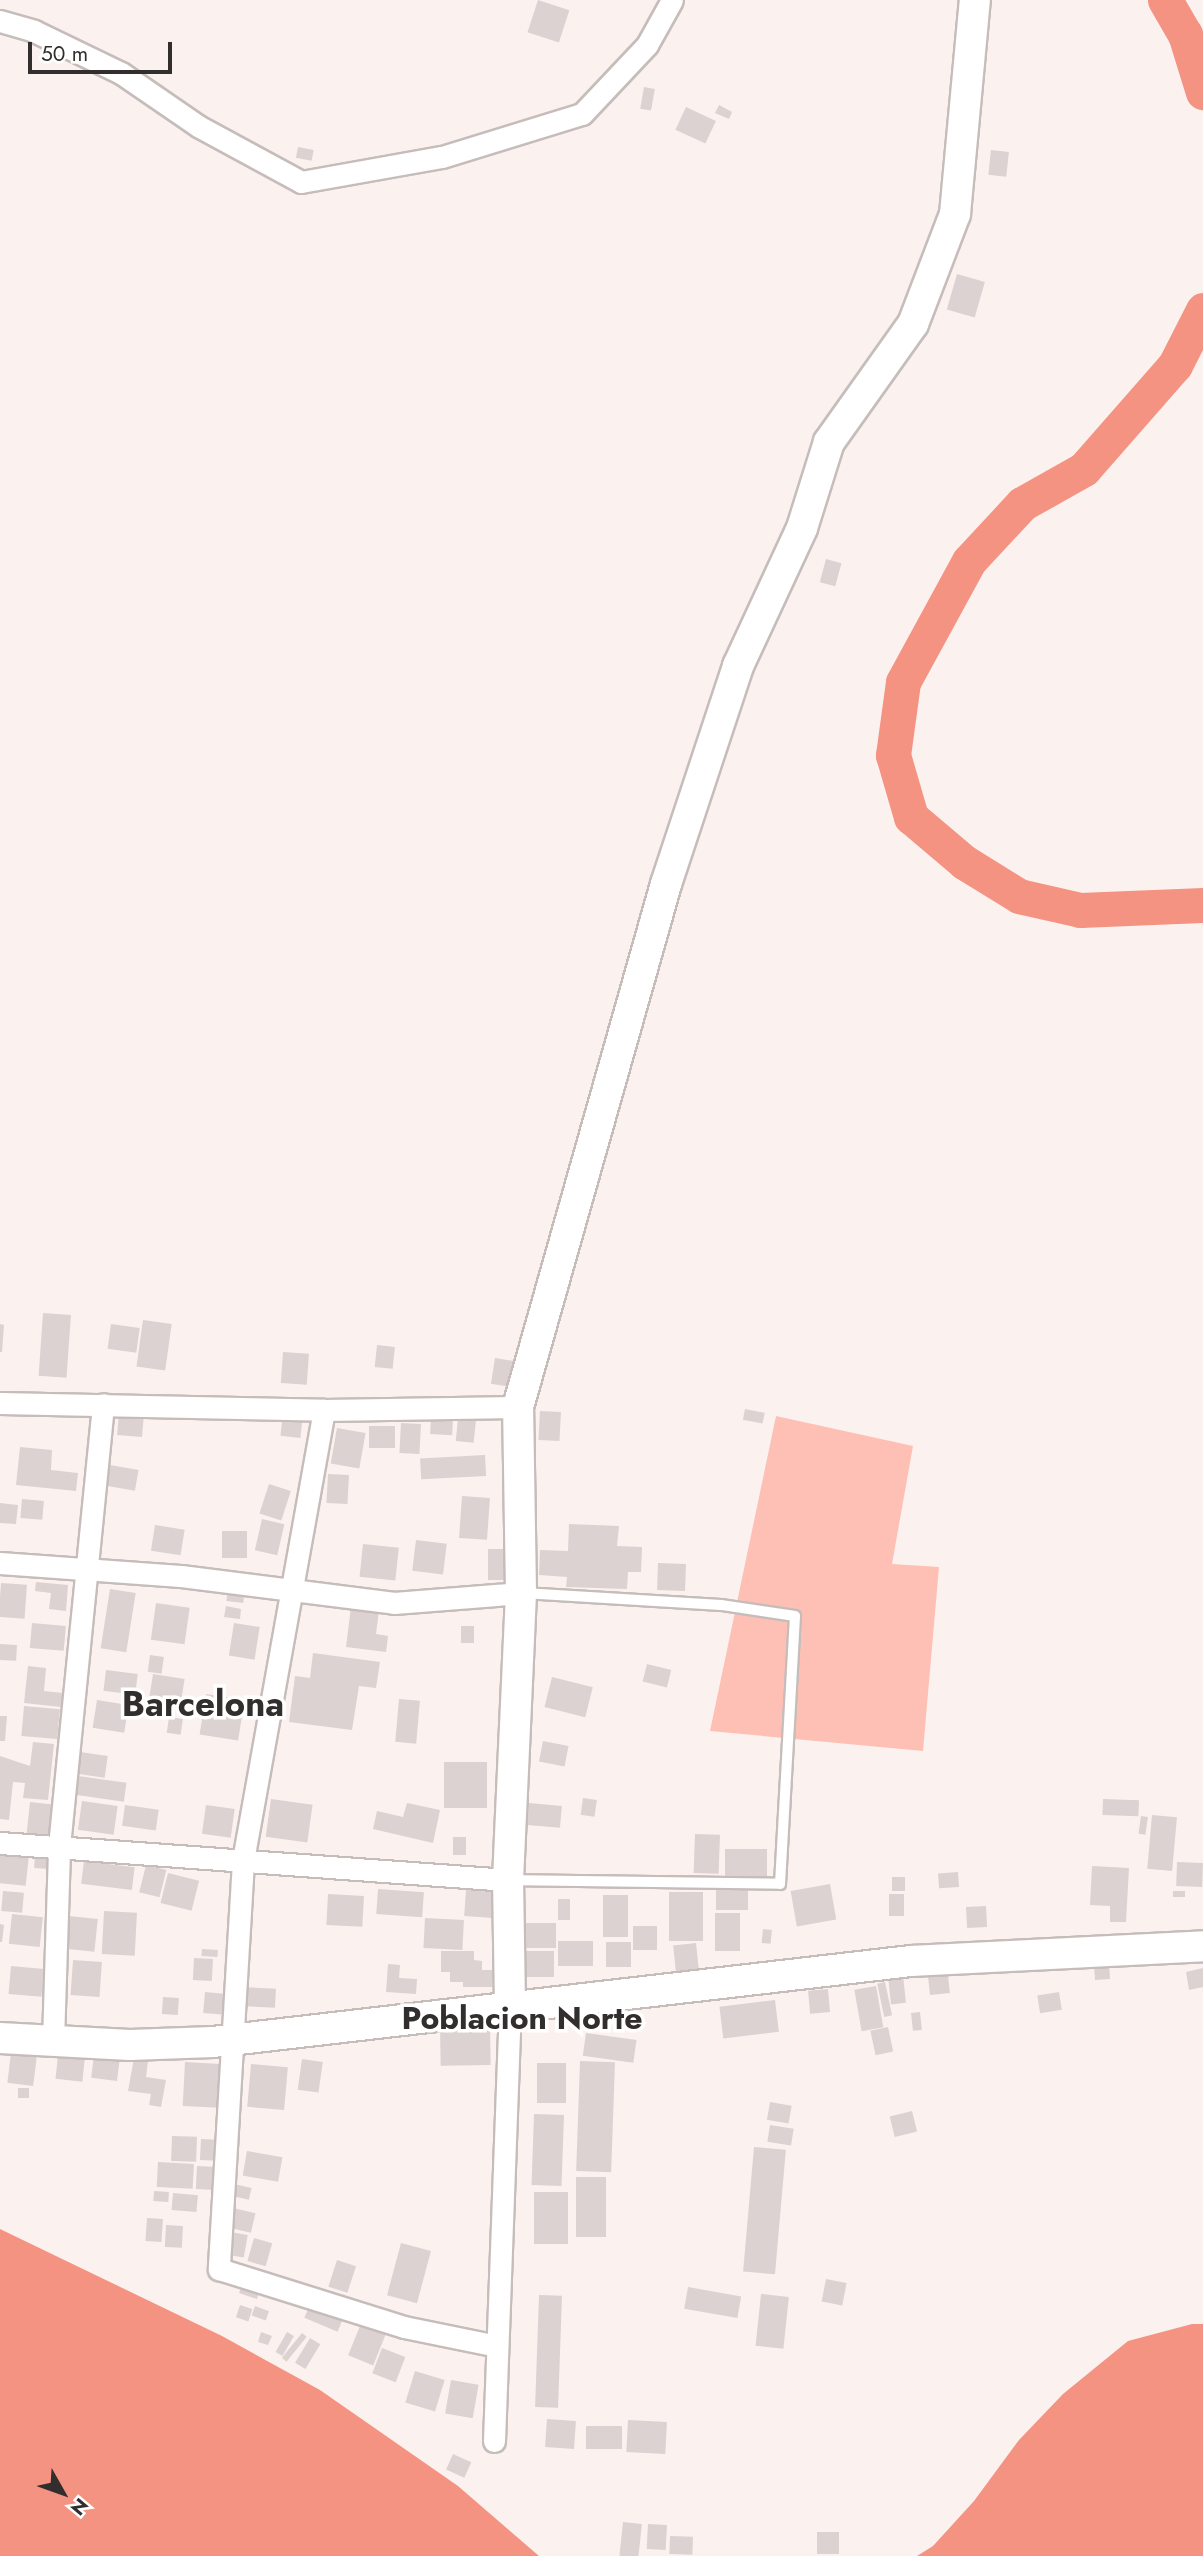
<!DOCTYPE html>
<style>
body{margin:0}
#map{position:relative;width:1203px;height:2556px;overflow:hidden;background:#fbf2f0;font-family:Jost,sans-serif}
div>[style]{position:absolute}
.green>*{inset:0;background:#fec0b5}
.water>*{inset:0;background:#f59382}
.river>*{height:35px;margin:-17.5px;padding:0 17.5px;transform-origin:17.5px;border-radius:17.5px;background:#f59382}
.building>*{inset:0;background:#dbd2d1;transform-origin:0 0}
.roads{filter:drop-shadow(2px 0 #c6bdbb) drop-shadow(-2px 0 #c6bdbb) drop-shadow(0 2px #c6bdbb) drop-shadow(0 -2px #c6bdbb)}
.lane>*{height:10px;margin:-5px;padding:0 5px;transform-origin:5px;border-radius:5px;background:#fff}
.street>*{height:21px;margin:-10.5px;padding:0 10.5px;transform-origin:10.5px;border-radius:10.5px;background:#fff}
.secondary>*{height:30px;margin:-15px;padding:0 15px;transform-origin:15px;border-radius:15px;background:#fff}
span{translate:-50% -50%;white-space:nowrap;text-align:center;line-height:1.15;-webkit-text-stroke:7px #fff;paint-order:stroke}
.quarter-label{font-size:32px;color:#312e2d;font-weight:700}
.district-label{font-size:35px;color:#312e2d;font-weight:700}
.north{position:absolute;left:28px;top:2458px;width:70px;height:70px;-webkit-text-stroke:5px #fff;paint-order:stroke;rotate:130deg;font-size:19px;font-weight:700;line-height:28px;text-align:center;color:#312e2d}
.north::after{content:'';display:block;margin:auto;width:24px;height:32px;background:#312e2d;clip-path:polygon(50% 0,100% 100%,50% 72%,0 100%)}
.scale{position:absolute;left:28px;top:42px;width:144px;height:32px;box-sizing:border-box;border:4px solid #312e2d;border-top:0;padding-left:9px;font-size:21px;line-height:24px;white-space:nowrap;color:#312e2d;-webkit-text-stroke:5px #fff;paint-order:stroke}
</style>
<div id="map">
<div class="green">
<i style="clip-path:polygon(776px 1416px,913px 1446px,892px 1564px,939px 1567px,923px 1751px,710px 1731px)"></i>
</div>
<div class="water">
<i style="clip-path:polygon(0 2229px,222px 2336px,320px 2390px,458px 2486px,539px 2556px,0 2556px)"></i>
<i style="clip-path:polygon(1192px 2324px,1203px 2324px,1203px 2556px,917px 2556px,933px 2546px,974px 2501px,1019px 2440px,1063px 2394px,1128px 2341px)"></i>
</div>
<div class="river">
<i style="left:1165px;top:0;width:39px;rotate:60deg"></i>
<i style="left:1185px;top:34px;width:61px;rotate:72.8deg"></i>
<i style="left:1203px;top:310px;width:62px;rotate:117deg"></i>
<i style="left:1175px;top:365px;width:138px;rotate:131.2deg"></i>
<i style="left:1084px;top:469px;width:71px;rotate:150.6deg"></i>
<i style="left:1022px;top:504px;width:78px;rotate:132.9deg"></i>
<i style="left:969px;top:561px;width:138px;rotate:118.6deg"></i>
<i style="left:903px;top:682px;width:74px;rotate:97.8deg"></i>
<i style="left:893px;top:755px;width:65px;rotate:73.8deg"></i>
<i style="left:911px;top:817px;width:70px;rotate:40.3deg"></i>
<i style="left:964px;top:862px;width:65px;rotate:31.7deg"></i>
<i style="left:1019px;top:896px;width:63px;rotate:12.9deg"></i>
<i style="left:1080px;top:910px;width:123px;rotate:-2.3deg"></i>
</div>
<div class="building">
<i style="left:538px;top:0;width:33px;height:34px;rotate:18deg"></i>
<i style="left:644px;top:87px;width:11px;height:22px;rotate:10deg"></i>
<i style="clip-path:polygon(719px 105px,732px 112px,729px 119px,715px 113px)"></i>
<i style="left:686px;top:107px;width:33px;height:25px;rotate:25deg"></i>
<i style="left:298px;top:147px;width:16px;height:11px;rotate:11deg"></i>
<i style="left:991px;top:150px;width:18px;height:25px;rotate:6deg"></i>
<i style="left:957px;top:274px;width:29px;height:37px;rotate:16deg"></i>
<i style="left:826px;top:559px;width:16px;height:24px;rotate:15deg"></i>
<i style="left:43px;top:1313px;width:28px;height:63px;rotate:4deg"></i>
<i style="left:143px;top:1320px;width:29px;height:47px;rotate:8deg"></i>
<i style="clip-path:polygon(0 1324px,4px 1325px,2px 1352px,0 1352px)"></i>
<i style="left:111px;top:1324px;width:29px;height:25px;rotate:8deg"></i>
<i style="left:377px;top:1345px;width:18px;height:22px;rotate:6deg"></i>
<i style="left:283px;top:1352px;width:26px;height:31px;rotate:4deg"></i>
<i style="left:495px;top:1358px;width:24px;height:26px;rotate:9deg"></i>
<i style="left:745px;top:1409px;width:20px;height:11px;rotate:11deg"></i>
<i style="left:540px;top:1411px;width:21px;height:29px;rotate:3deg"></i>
<i style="left:283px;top:1412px;width:20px;height:24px;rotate:6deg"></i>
<i style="left:119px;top:1413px;width:25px;height:22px;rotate:5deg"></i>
<i style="left:431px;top:1418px;width:22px;height:16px;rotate:3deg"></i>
<i style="left:458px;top:1419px;width:18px;height:22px;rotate:6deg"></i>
<i style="left:401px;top:1423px;width:20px;height:30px;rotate:3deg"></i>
<i style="left:395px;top:1426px;width:22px;height:26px;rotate:90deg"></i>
<i style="left:337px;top:1428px;width:29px;height:36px;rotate:10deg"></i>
<i style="clip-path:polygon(20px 1447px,52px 1450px,51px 1470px,78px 1473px,76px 1491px,16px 1485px)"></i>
<i style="left:485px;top:1455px;width:21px;height:65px;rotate:87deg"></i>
<i style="left:110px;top:1465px;width:29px;height:21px;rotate:10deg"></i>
<i style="left:328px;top:1474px;width:21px;height:29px;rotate:3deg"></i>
<i style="left:269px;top:1484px;width:23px;height:31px;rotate:18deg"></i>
<i style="left:462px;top:1496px;width:28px;height:42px;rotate:4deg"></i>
<i style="left:22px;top:1499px;width:22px;height:19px;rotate:5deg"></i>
<i style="clip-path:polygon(0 1503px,18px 1505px,16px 1524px,0 1523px)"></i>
<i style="left:262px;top:1519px;width:23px;height:32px;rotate:13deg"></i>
<i style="clip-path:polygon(569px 1524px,619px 1526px,617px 1546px,642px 1547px,641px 1572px,628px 1572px,627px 1589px,566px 1587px,567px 1577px,539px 1575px,540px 1550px,568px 1551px)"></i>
<i style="left:155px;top:1525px;width:30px;height:26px;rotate:9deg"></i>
<i style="left:222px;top:1531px;width:25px;height:27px"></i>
<i style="left:416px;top:1540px;width:31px;height:31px;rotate:7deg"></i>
<i style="left:363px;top:1544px;width:36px;height:33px;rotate:6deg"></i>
<i style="left:488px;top:1549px;width:29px;height:31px"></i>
<i style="left:658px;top:1563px;width:28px;height:27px;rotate:2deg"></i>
<i style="clip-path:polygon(36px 1582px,68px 1585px,66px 1611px,49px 1609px,51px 1593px,35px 1591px)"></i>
<i style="left:1px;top:1583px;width:26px;height:34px;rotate:4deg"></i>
<i style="left:228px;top:1588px;width:17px;height:13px;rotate:7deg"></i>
<i style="left:110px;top:1589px;width:26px;height:60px;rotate:9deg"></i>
<i style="left:156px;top:1603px;width:34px;height:37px;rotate:8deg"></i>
<i style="clip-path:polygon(226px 1606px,241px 1609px,240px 1619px,224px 1617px)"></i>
<i style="clip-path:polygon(351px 1607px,379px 1611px,376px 1634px,388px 1636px,386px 1652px,346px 1647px)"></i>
<i style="left:32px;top:1623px;width:34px;height:25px;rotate:5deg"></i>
<i style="left:234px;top:1623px;width:26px;height:33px;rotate:9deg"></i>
<i style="left:461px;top:1626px;width:13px;height:17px"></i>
<i style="left:0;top:1644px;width:17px;height:16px;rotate:3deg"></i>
<i style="clip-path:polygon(313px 1653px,380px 1662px,376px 1688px,359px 1686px,352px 1730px,289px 1722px,295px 1676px,310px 1678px)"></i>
<i style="left:150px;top:1655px;width:14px;height:17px;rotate:8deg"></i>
<i style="left:647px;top:1664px;width:25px;height:18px;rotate:14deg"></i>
<i style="clip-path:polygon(28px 1666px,46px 1668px,44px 1691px,63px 1693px,61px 1707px,24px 1703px)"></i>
<i style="left:106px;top:1670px;width:32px;height:21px;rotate:7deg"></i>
<i style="left:153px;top:1674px;width:32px;height:23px;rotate:9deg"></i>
<i style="left:552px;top:1677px;width:42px;height:31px;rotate:14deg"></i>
<i style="left:206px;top:1694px;width:39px;height:41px;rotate:9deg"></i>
<i style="left:399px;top:1699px;width:21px;height:43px;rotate:5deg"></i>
<i style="left:97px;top:1700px;width:32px;height:28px;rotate:9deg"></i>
<i style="left:24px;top:1706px;width:36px;height:30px;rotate:5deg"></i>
<i style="clip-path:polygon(0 1716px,7px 1716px,5px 1741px,0 1741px)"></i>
<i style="left:169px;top:1717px;width:14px;height:16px;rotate:8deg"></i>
<i style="left:543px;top:1741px;width:26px;height:21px;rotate:11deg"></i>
<i style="clip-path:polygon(33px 1742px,54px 1744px,48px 1800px,23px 1798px,25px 1783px,13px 1782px,9px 1820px,0 1819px,0 1756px,30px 1766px)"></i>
<i style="left:80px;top:1752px;width:28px;height:22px;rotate:8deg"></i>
<i style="left:444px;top:1762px;width:43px;height:46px"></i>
<i style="left:78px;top:1776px;width:49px;height:19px;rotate:8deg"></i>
<i style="left:583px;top:1798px;width:14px;height:17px;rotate:8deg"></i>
<i style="left:271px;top:1799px;width:42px;height:38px;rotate:8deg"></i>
<i style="left:1103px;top:1799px;width:36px;height:16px;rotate:2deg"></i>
<i style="left:82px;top:1801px;width:36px;height:29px;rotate:8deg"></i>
<i style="left:30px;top:1802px;width:30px;height:35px;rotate:6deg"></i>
<i style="clip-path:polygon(407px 1803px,440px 1810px,433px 1843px,373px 1829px,377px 1811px,403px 1817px)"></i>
<i style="left:529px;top:1803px;width:33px;height:22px;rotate:5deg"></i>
<i style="left:125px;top:1805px;width:34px;height:21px;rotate:8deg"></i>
<i style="left:206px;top:1805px;width:29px;height:29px;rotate:8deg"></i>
<i style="left:1152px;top:1815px;width:25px;height:54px;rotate:5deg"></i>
<i style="left:1141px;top:1816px;width:7px;height:18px;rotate:8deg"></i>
<i style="left:695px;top:1834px;width:25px;height:39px;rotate:2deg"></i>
<i style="left:453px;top:1837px;width:13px;height:18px"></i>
<i style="left:725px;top:1849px;width:42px;height:29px"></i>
<i style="left:0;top:1853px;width:29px;height:30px;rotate:6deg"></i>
<i style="left:35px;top:1855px;width:15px;height:13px;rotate:4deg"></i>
<i style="left:84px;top:1861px;width:51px;height:23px;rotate:7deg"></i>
<i style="left:1177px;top:1862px;width:26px;height:24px;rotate:2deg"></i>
<i style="left:146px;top:1865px;width:21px;height:28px;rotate:14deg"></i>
<i style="clip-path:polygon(1092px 1866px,1129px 1868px,1126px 1922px,1110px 1922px,1110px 1906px,1090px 1905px)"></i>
<i style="left:958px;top:1872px;width:15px;height:20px;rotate:86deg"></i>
<i style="left:168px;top:1873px;width:32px;height:31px;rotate:14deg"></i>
<i style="left:892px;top:1877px;width:13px;height:14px"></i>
<i style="left:748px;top:1884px;width:26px;height:32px;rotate:90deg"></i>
<i style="left:830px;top:1884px;width:36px;height:40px;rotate:80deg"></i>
<i style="left:378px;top:1889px;width:46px;height:25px;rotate:4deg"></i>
<i style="left:466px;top:1890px;width:32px;height:26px;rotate:4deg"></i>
<i style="left:3px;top:1891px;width:21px;height:20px;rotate:5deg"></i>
<i style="left:1173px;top:1891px;width:12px;height:6px"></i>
<i style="left:669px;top:1892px;width:34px;height:49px"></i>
<i style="left:328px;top:1894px;width:36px;height:31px;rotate:3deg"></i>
<i style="left:889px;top:1894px;width:15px;height:22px"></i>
<i style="left:603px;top:1895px;width:25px;height:42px"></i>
<i style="left:570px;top:1899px;width:21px;height:12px;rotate:90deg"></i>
<i style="left:986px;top:1906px;width:21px;height:20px;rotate:87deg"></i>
<i style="left:104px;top:1911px;width:33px;height:43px;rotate:3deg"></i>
<i style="left:715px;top:1913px;width:25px;height:38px"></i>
<i style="left:12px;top:1914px;width:31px;height:30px;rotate:6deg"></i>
<i style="left:69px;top:1916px;width:29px;height:33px;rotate:6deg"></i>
<i style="left:425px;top:1918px;width:39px;height:30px;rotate:3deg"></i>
<i style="left:556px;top:1923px;width:25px;height:40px;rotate:90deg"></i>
<i style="clip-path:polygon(0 1924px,4px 1925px,2px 1942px,0 1942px)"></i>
<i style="left:633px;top:1926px;width:24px;height:24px"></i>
<i style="left:763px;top:1929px;width:9px;height:14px;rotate:6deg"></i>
<i style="left:558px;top:1941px;width:35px;height:25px"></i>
<i style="left:606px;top:1942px;width:25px;height:25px"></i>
<i style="left:696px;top:1943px;width:31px;height:23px;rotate:84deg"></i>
<i style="left:202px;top:1949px;width:16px;height:7px;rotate:4deg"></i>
<i style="clip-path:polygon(441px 1951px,474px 1951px,474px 1960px,482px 1961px,482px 1970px,493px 1970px,492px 1987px,463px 1987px,463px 1982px,450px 1982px,450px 1972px,441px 1972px)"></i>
<i style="left:522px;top:1951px;width:32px;height:26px"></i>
<i style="left:194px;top:1958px;width:19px;height:22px;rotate:3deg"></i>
<i style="left:73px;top:1960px;width:29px;height:35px;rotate:4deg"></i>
<i style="clip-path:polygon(388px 1964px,400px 1965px,399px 1978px,417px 1979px,416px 1994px,386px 1992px)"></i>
<i style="left:1109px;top:1964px;width:15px;height:15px;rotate:86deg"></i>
<i style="left:11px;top:1966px;width:33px;height:28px;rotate:5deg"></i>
<i style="clip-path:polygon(1203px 1968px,1203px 1987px,1189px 1990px,1186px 1972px)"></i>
<i style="left:903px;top:1975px;width:28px;height:15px;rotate:84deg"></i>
<i style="left:948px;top:1975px;width:18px;height:20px;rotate:84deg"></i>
<i style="left:885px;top:1982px;width:34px;height:8px;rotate:78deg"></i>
<i style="left:876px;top:1986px;width:42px;height:22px;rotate:80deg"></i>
<i style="left:242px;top:1987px;width:34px;height:19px;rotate:3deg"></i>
<i style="left:828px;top:1989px;width:23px;height:20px;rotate:85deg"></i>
<i style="left:205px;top:1992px;width:22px;height:21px;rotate:5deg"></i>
<i style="left:1059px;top:1992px;width:18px;height:22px;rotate:81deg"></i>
<i style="left:163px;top:1997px;width:16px;height:17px;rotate:4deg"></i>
<i style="left:775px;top:2000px;width:32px;height:56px;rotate:83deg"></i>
<i style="left:920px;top:2012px;width:18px;height:9px;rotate:84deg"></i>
<i style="left:490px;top:2026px;width:39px;height:50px;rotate:89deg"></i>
<i style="left:888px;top:2027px;width:25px;height:18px;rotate:78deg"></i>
<i style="left:586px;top:2033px;width:51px;height:23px;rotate:8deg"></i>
<i style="left:11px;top:2053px;width:26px;height:30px;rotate:7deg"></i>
<i style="left:58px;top:2055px;width:27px;height:24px;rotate:6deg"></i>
<i style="left:94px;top:2055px;width:26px;height:23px;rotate:7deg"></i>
<i style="clip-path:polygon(134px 2058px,148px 2061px,146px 2077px,166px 2080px,161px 2107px,149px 2105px,151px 2094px,128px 2091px)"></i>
<i style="left:302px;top:2059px;width:21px;height:31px;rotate:8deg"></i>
<i style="left:580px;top:2061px;width:35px;height:110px;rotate:2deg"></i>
<i style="left:185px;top:2062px;width:36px;height:44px;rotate:3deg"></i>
<i style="left:537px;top:2063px;width:29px;height:40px"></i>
<i style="left:251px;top:2064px;width:37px;height:43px;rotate:5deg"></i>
<i style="left:18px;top:2088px;width:11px;height:10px"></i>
<i style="left:770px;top:2102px;width:22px;height:18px;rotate:10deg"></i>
<i style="left:912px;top:2111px;width:21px;height:23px;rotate:76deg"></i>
<i style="left:534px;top:2114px;width:30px;height:71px;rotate:2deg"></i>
<i style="left:770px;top:2125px;width:24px;height:17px;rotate:9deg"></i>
<i style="left:172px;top:2136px;width:25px;height:25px;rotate:2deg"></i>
<i style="left:201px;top:2139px;width:21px;height:21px;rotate:3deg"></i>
<i style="left:754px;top:2147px;width:32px;height:125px;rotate:5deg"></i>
<i style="left:247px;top:2151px;width:36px;height:25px;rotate:10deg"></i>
<i style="left:158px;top:2162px;width:36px;height:25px;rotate:3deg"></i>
<i style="left:197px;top:2166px;width:20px;height:23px;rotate:3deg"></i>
<i style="left:606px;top:2177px;width:60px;height:30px;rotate:90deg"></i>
<i style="left:234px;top:2184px;width:18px;height:12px;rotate:13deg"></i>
<i style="left:154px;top:2191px;width:15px;height:10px;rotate:4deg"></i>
<i style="left:534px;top:2192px;width:34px;height:52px"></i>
<i style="left:173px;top:2193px;width:25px;height:17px;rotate:5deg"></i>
<i style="left:233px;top:2208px;width:23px;height:20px;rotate:13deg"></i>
<i style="left:147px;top:2218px;width:16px;height:23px;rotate:4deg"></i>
<i style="left:166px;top:2225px;width:17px;height:22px;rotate:3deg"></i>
<i style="left:231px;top:2232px;width:17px;height:23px;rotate:10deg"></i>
<i style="left:254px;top:2238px;width:19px;height:24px;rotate:16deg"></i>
<i style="left:401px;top:2243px;width:31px;height:54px;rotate:15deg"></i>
<i style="left:337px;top:2260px;width:20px;height:28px;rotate:18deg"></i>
<i style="left:826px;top:2279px;width:21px;height:23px;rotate:11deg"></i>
<i style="clip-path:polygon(242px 2285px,259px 2292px,257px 2299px,239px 2293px)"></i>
<i style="left:688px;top:2287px;width:54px;height:22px;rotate:10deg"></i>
<i style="left:761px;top:2294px;width:28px;height:52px;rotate:6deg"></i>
<i style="left:539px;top:2295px;width:23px;height:112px;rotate:2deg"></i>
<i style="left:311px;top:2302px;width:36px;height:17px;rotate:23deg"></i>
<i style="left:240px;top:2305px;width:13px;height:13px;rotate:18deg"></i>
<i style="left:255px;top:2306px;width:15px;height:10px;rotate:20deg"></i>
<i style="left:362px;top:2321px;width:27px;height:37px;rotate:22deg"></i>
<i style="clip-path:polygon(261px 2332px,272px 2336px,268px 2345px,258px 2342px)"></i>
<i style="left:287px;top:2332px;width:8px;height:23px;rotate:30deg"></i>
<i style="left:302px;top:2333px;width:6px;height:32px;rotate:39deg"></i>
<i style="left:310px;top:2338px;width:12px;height:29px;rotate:31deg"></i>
<i style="left:382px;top:2348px;width:25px;height:27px;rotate:21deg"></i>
<i style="left:415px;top:2371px;width:31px;height:33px;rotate:17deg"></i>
<i style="left:451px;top:2380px;width:28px;height:34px;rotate:10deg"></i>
<i style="left:547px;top:2419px;width:29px;height:28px;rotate:4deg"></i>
<i style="left:628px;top:2420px;width:39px;height:32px;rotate:3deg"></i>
<i style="left:586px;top:2426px;width:36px;height:23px"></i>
<i style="left:453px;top:2454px;width:20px;height:17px;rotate:24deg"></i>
<i style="left:623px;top:2522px;width:19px;height:34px;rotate:6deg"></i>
<i style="left:648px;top:2524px;width:19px;height:25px;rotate:3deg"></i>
<i style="left:817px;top:2532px;width:22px;height:22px"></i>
<i style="left:670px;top:2536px;width:23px;height:18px;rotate:2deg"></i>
</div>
<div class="roads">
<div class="lane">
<i style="left:508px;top:1880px;width:272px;rotate:0.8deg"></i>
<i style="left:780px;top:1884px;width:268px;rotate:-86.8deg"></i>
<i style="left:795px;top:1616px;width:75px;rotate:-171.5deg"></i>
<i style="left:721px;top:1605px;width:198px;rotate:-176.5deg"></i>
</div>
<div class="street">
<i style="left:0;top:21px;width:35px;rotate:16deg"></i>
<i style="left:34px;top:31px;width:97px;rotate:25.8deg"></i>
<i style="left:121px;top:73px;width:93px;rotate:34.5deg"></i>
<i style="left:198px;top:126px;width:117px;rotate:28.5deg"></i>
<i style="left:301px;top:182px;width:143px;rotate:-10.1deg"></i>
<i style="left:442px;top:157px;width:146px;rotate:-17.1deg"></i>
<i style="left:582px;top:114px;width:95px;rotate:-46.7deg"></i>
<i style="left:647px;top:45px;width:51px;rotate:-60.9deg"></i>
<i style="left:0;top:1403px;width:324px;rotate:1.2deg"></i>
<i style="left:324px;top:1410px;width:194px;rotate:-0.9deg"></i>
<i style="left:324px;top:1410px;width:458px;rotate:100.2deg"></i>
<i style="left:243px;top:1861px;width:409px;rotate:93.4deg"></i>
<i style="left:219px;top:2269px;width:194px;rotate:17.4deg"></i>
<i style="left:404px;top:2327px;width:95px;rotate:11.5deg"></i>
<i style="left:0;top:1563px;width:181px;rotate:4.1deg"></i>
<i style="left:181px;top:1576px;width:215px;rotate:7.2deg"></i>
<i style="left:394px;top:1603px;width:127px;rotate:-4.5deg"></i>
<i style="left:0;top:1843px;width:509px;rotate:4.17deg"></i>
<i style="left:53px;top:2041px;width:195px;rotate:-88.2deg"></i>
<i style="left:59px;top:1846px;width:444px;rotate:-84.3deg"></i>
<i style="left:494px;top:2441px;width:436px;rotate:-87.9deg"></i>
</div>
<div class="secondary">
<i style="left:510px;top:2005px;width:125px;rotate:-90.9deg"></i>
<i style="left:508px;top:1880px;width:287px;rotate:-87.4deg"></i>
<i style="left:521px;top:1593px;width:186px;rotate:-90.9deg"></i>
<i style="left:518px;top:1407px;width:544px;rotate:-74.2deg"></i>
<i style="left:666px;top:884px;width:230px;rotate:-71.7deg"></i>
<i style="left:738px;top:666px;width:152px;rotate:-65.1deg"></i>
<i style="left:802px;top:528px;width:90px;rotate:-72.6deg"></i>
<i style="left:829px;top:442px;width:145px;rotate:-54.6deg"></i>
<i style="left:913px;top:324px;width:118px;rotate:-69.1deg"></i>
<i style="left:955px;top:214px;width:215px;rotate:-84.7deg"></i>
<i style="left:0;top:2038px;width:130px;rotate:3.1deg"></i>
<i style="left:130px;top:2045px;width:83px;rotate:-2.1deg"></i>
<i style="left:213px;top:2042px;width:703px;rotate:-6.62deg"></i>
<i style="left:911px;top:1961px;width:292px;rotate:-2.9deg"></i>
</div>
</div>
<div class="quarter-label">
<span style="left:522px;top:2018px">Poblacion Norte</span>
</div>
<div class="district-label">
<span style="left:203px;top:1704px">Barcelona</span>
</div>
<div class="north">N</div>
<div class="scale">50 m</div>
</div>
